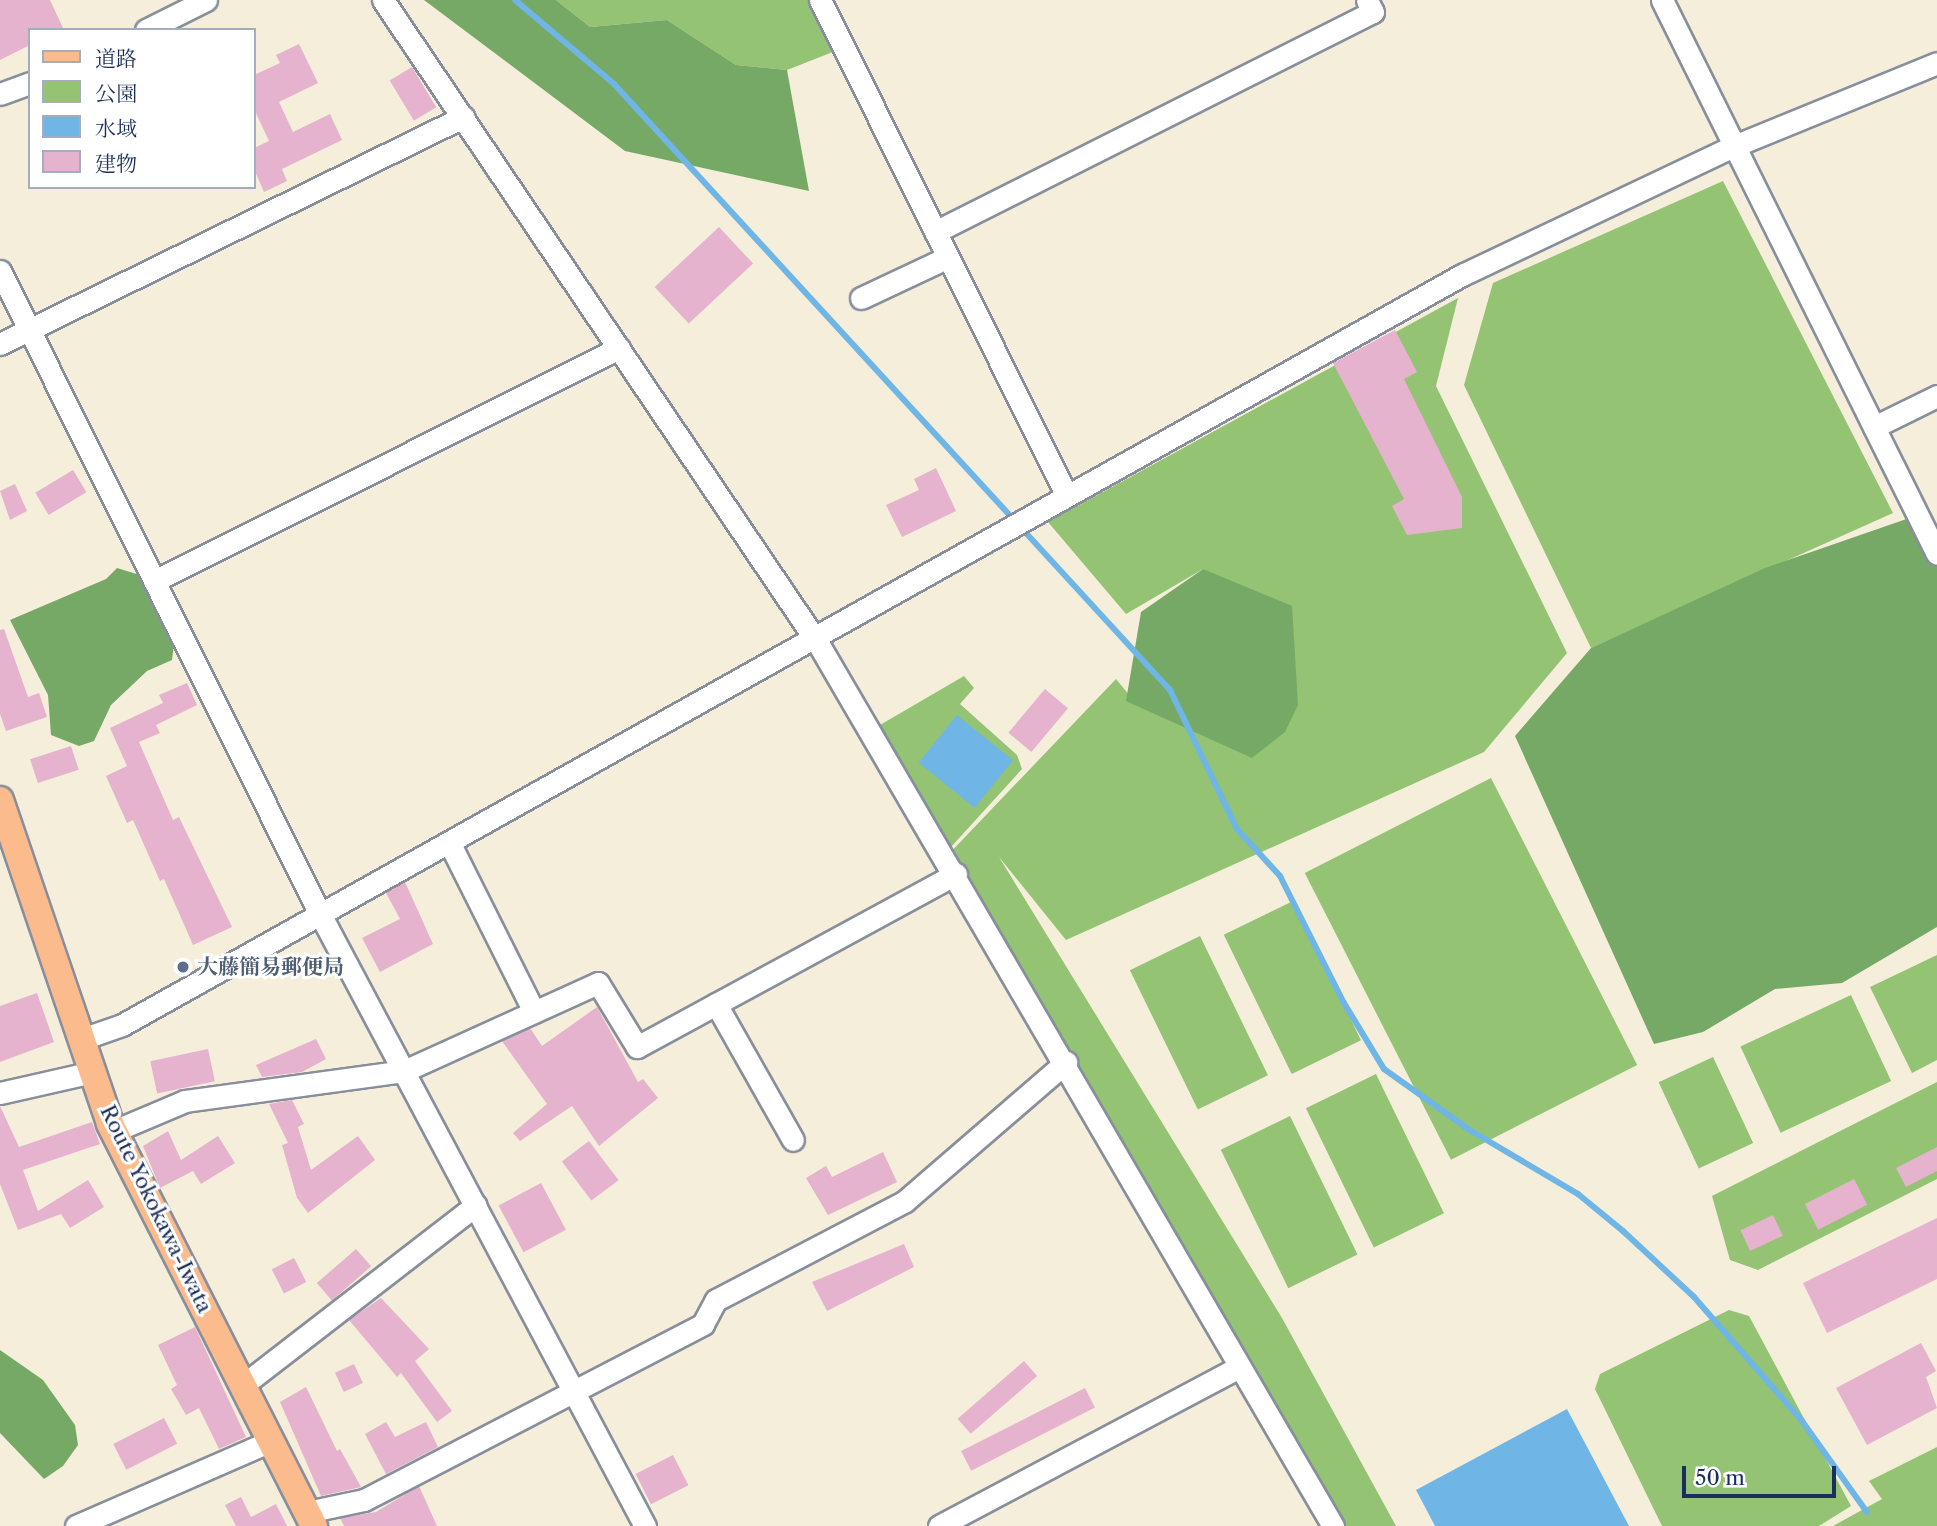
<!DOCTYPE html>
<meta charset="utf-8">
<style>
body{margin:0}
#map{position:relative;width:1937px;height:1526px;overflow:hidden;background:#f4eedb;font-family:"Libre Caslon Text","Noto Serif JP",serif}
div>[style]{position:absolute}
.green>*{inset:0;background:#93c373;transform-origin:0 0}
.forest>*{inset:0;background:#76a965}
.water>*{inset:0;background:#6fb6e6;transform-origin:0 0}
.stream>*{height:6px;margin:-3px;padding:0 3px;transform-origin:3px;border-radius:3px;background:#6fb6e6}
.building>*{inset:0;background:#e5b3cd;transform-origin:0 0}
.roads{filter:drop-shadow(2px 0 #888e9c) drop-shadow(-2px 0 #888e9c) drop-shadow(0 2px #888e9c) drop-shadow(0 -2px #888e9c)}
.minor>*{height:21px;margin:-10.5px;padding:0 10.5px;transform-origin:10.5px;border-radius:10.5px;background:#fff}
.major>*{height:26px;margin:-13px;padding:0 13px;transform-origin:13px;border-radius:13px;background:#fbbb8d}
.dots>*{width:19px;height:19px;translate:-50% -50%;box-sizing:border-box;border:4px solid #fff;border-radius:50%}
span{translate:-50% -50%;white-space:nowrap;text-align:center;line-height:1.15;-webkit-text-stroke:6px #fff;paint-order:stroke}
.service-label{font-size:21px;color:#4e5e75;font-weight:700}
.left{translate:0 -50%;text-align:left}
.street-label{font-size:21px;color:#1b2f5e}
.legend{position:absolute;left:28px;top:28px;width:228px;height:161px;box-sizing:border-box;background:#fff;border:2px solid #a4acbf;margin:0;padding:9px 12px;list-style:none;font-size:21px;color:#1b2f5e}
.legend li{display:flex;align-items:center;gap:14px;height:35px}
.legend b{width:35px;border:2px solid #a4acbf}
.scale{position:absolute;left:1682px;top:1466px;width:154px;height:32px;box-sizing:border-box;border:4px solid #1b2f5e;border-top:0;padding-left:9px;font-size:21px;line-height:24px;white-space:nowrap;color:#1b2f5e;-webkit-text-stroke:5px #fff;paint-order:stroke}
</style>
<div id="map">
<div class="green">
<i style="clip-path:polygon(556px 0,820px 0,843px 48px,787px 70px,736px 65px,667px 20px,590px 27px)"></i>
<i style="clip-path:polygon(1723px 181px,1893px 513px,1591px 648px,1464px 385px,1493px 283px)"></i>
<i style="clip-path:polygon(1458px 298px,1436px 386px,1567px 653px,1484px 752px,1066px 940px,999px 857px,1282px 1318px,1396px 1526px,1338px 1526px,946px 857px,1116px 679px,1139px 707px,1203px 569px,1126px 614px,1048px 522px)"></i>
<i style="clip-path:polygon(964px 676px,974px 688px,960px 704px,1017px 755px,1022px 769px,951px 847px,880px 725px)"></i>
<i style="left:1491px;top:778px;width:322px;height:209px;rotate:63deg"></i>
<i style="left:1293px;top:901px;width:155px;height:77px;rotate:64deg"></i>
<i style="left:1200px;top:936px;width:155px;height:78px;rotate:64deg"></i>
<i style="clip-path:polygon(1937px 955px,1937px 1060px,1912px 1073px,1870px 987px)"></i>
<i style="left:1851px;top:995px;width:95px;height:122px;rotate:65deg"></i>
<i style="left:1713px;top:1057px;width:95px;height:60px;rotate:65deg"></i>
<i style="left:1376px;top:1074px;width:155px;height:78px;rotate:64deg"></i>
<i style="clip-path:polygon(1937px 1082px,1937px 1179px,1758px 1270px,1730px 1260px,1712px 1196px)"></i>
<i style="left:1290px;top:1116px;width:154px;height:77px;rotate:64deg"></i>
<i style="clip-path:polygon(1729px 1310px,1749px 1316px,1851px 1506px,1819px 1526px,1662px 1526px,1595px 1389px,1600px 1374px)"></i>
<i style="clip-path:polygon(1937px 1447px,1937px 1526px,1833px 1526px,1882px 1499px,1869px 1481px)"></i>
</div>
<div class="forest">
<i style="clip-path:polygon(424px 0,556px 0,590px 27px,667px 20px,736px 65px,787px 70px,809px 191px,625px 151px)"></i>
<i style="clip-path:polygon(1918px 515px,1937px 554px,1937px 927px,1842px 983px,1775px 989px,1703px 1032px,1654px 1044px,1515px 736px,1591px 648px,1765px 568px)"></i>
<i style="clip-path:polygon(117px 568px,143px 576px,174px 644px,172px 660px,147px 671px,111px 705px,94px 741px,79px 746px,51px 735px,48px 695px,10px 620px,106px 579px)"></i>
<i style="clip-path:polygon(1203px 569px,1292px 606px,1298px 705px,1285px 732px,1252px 758px,1126px 701px,1141px 612px)"></i>
<i style="clip-path:polygon(0 1350px,43px 1380px,75px 1425px,78px 1445px,63px 1466px,44px 1479px,0 1433px)"></i>
</div>
<div class="water">
<i style="left:957px;top:715px;width:72px;height:61px;rotate:39deg"></i>
<i style="clip-path:polygon(1567px 1409px,1629px 1526px,1435px 1526px,1416px 1490px)"></i>
</div>
<div class="stream">
<i style="left:515px;top:0;width:130px;rotate:40.3deg"></i>
<i style="left:614px;top:84px;width:822px;rotate:47.46deg"></i>
<i style="left:1170px;top:690px;width:154px;rotate:64.3deg"></i>
<i style="left:1237px;top:829px;width:64px;rotate:47.5deg"></i>
<i style="left:1280px;top:876px;width:142px;rotate:63.3deg"></i>
<i style="left:1344px;top:1003px;width:77px;rotate:58.8deg"></i>
<i style="left:1384px;top:1069px;width:103px;rotate:35.5deg"></i>
<i style="left:1468px;top:1129px;width:128px;rotate:30.6deg"></i>
<i style="left:1578px;top:1194px;width:58px;rotate:39.4deg"></i>
<i style="left:1623px;top:1231px;width:97px;rotate:42.9deg"></i>
<i style="left:1694px;top:1297px;width:164px;rotate:48.9deg"></i>
<i style="left:1802px;top:1421px;width:112px;rotate:54.5deg"></i>
</div>
<div class="building">
<i style="clip-path:polygon(0 0,50px 0,64px 30px,30px 30px,30px 45px,0 60px)"></i>
<i style="clip-path:polygon(299px 44px,318px 83px,279px 102px,293px 132px,330px 114px,342px 140px,282px 169px,287px 181px,264px 192px,254px 169px,254px 148px,269px 141px,254px 109px,254px 75px,280px 63px,276px 55px)"></i>
<i style="left:412px;top:67px;width:47px;height:26px;rotate:59deg"></i>
<i style="left:719px;top:227px;width:50px;height:88px;rotate:47deg"></i>
<i style="clip-path:polygon(1395px 330px,1417px 372px,1404px 379px,1462px 497px,1462px 528px,1407px 535px,1392px 506px,1404px 499px,1333px 363px)"></i>
<i style="clip-path:polygon(936px 468px,956px 511px,902px 537px,886px 505px,919px 490px,914px 479px)"></i>
<i style="left:73px;top:470px;width:26px;height:44px;rotate:59deg"></i>
<i style="clip-path:polygon(15px 484px,27px 511px,10px 520px,0 491px)"></i>
<i style="clip-path:polygon(4px 629px,28px 697px,39px 693px,47px 717px,6px 731px,0 714px,0 630px)"></i>
<i style="clip-path:polygon(187px 683px,197px 705px,156px 725px,160px 733px,139px 742px,173px 820px,179px 817px,232px 927px,193px 945px,164px 879px,160px 881px,133px 820px,127px 823px,106px 776px,127px 766px,110px 728px,163px 703px,159px 695px)"></i>
<i style="left:1045px;top:689px;width:30px;height:57px;rotate:40deg"></i>
<i style="left:71px;top:746px;width:25px;height:43px;rotate:72deg"></i>
<i style="clip-path:polygon(405px 882px,433px 944px,380px 972px,362px 938px,400px 919px,386px 893px)"></i>
<i style="clip-path:polygon(37px 993px,54px 1042px,0 1062px,0 1006px)"></i>
<i style="clip-path:polygon(597px 1007px,638px 1082px,643px 1079px,658px 1098px,599px 1146px,572px 1106px,520px 1141px,513px 1133px,547px 1104px,502px 1041px,530px 1028px,542px 1046px)"></i>
<i style="clip-path:polygon(316px 1039px,326px 1059px,302px 1072px,262px 1077px,256px 1065px)"></i>
<i style="left:208px;top:1049px;width:33px;height:59px;rotate:78deg"></i>
<i style="clip-path:polygon(292px 1100px,304px 1124px,298px 1127px,311px 1170px,358px 1136px,375px 1160px,308px 1213px,297px 1198px,282px 1145px,288px 1143px,269px 1104px)"></i>
<i style="clip-path:polygon(0 1106px,19px 1147px,92px 1122px,100px 1144px,23px 1170px,38px 1211px,88px 1180px,104px 1207px,70px 1228px,61px 1214px,18px 1230px,0 1184px)"></i>
<i style="clip-path:polygon(168px 1131px,181px 1160px,218px 1136px,235px 1163px,201px 1184px,193px 1171px,160px 1188px,143px 1146px)"></i>
<i style="left:589px;top:1141px;width:49px;height:34px;rotate:53deg"></i>
<i style="clip-path:polygon(1937px 1147px,1937px 1171px,1906px 1187px,1896px 1168px)"></i>
<i style="clip-path:polygon(883px 1152px,897px 1182px,828px 1215px,806px 1178px,826px 1166px,832px 1177px)"></i>
<i style="left:1854px;top:1179px;width:29px;height:55px;rotate:63deg"></i>
<i style="left:541px;top:1183px;width:53px;height:48px;rotate:62deg"></i>
<i style="left:1773px;top:1215px;width:23px;height:36px;rotate:65deg"></i>
<i style="clip-path:polygon(1937px 1218px,1937px 1279px,1827px 1333px,1803px 1283px)"></i>
<i style="clip-path:polygon(904px 1244px,914px 1267px,827px 1311px,812px 1282px)"></i>
<i style="left:356px;top:1249px;width:23px;height:52px;rotate:49deg"></i>
<i style="left:294px;top:1258px;width:27px;height:25px;rotate:63deg"></i>
<i style="clip-path:polygon(381px 1298px,429px 1349px,415px 1361px,452px 1411px,437px 1422px,401px 1373px,397px 1377px,349px 1320px)"></i>
<i style="clip-path:polygon(195px 1327px,246px 1437px,219px 1449px,199px 1408px,186px 1415px,171px 1389px,177px 1385px,158px 1345px)"></i>
<i style="clip-path:polygon(1921px 1343px,1936px 1371px,1926px 1377px,1937px 1408px,1867px 1445px,1836px 1388px)"></i>
<i style="left:1024px;top:1361px;width:20px;height:88px;rotate:49deg"></i>
<i style="left:354px;top:1364px;width:21px;height:21px;rotate:65deg"></i>
<i style="clip-path:polygon(306px 1387px,337px 1451px,340px 1449px,361px 1487px,321px 1496px,280px 1402px)"></i>
<i style="left:1085px;top:1388px;width:22px;height:139px;rotate:63deg"></i>
<i style="left:164px;top:1418px;width:29px;height:57px;rotate:63deg"></i>
<i style="clip-path:polygon(386px 1422px,395px 1437px,426px 1422px,438px 1447px,386px 1474px,365px 1434px)"></i>
<i style="left:673px;top:1455px;width:34px;height:42px;rotate:63deg"></i>
<i style="clip-path:polygon(419px 1486px,437px 1526px,344px 1526px,340px 1518px,376px 1512px)"></i>
<i style="clip-path:polygon(241px 1497px,251px 1517px,276px 1504px,287px 1526px,236px 1526px,225px 1505px)"></i>
</div>
<div class="roads">
<div class="minor">
<i style="left:383px;top:0;width:779px;rotate:55.94deg"></i>
<i style="left:819px;top:645px;width:1020px;rotate:59.74deg"></i>
<i style="left:820px;top:0;width:554px;rotate:63.53deg"></i>
<i style="left:1662px;top:0;width:618px;rotate:63.6deg"></i>
<i style="left:146px;top:30px;width:67px;rotate:-26.6deg"></i>
<i style="left:0;top:94px;width:32px;rotate:-20deg"></i>
<i style="left:935px;top:232px;width:490px;rotate:-26.7deg"></i>
<i style="left:1373px;top:12px;width:13px;rotate:-117deg"></i>
<i style="left:0;top:271px;width:718px;rotate:63.54deg"></i>
<i style="left:320px;top:914px;width:693px;rotate:62.03deg"></i>
<i style="left:861px;top:298px;width:96px;rotate:-25.2deg"></i>
<i style="left:0;top:344px;width:516px;rotate:-26.12deg"></i>
<i style="left:1874px;top:427px;width:70px;rotate:-26.2deg"></i>
<i style="left:154px;top:581px;width:520px;rotate:-26.61deg"></i>
<i style="left:449px;top:842px;width:190px;rotate:63.4deg"></i>
<i style="left:716px;top:1004px;width:156px;rotate:60.5deg"></i>
<i style="left:82px;top:1039px;width:42px;rotate:-19.3deg"></i>
<i style="left:122px;top:1025px;width:1536px;rotate:-29.24deg"></i>
<i style="left:1462px;top:275px;width:301px;rotate:-25.4deg"></i>
<i style="left:1734px;top:146px;width:219px;rotate:-22.2deg"></i>
<i style="left:0;top:1093px;width:95px;rotate:-12.7deg"></i>
<i style="left:114px;top:1131px;width:77px;rotate:-22.9deg"></i>
<i style="left:185px;top:1101px;width:221px;rotate:-7.8deg"></i>
<i style="left:404px;top:1071px;width:213px;rotate:-24.4deg"></i>
<i style="left:598px;top:983px;width:75px;rotate:58.6deg"></i>
<i style="left:637px;top:1047px;width:363px;rotate:-28.5deg"></i>
<i style="left:243px;top:1385px;width:294px;rotate:-37.7deg"></i>
<i style="left:307px;top:1512px;width:58px;rotate:-11.9deg"></i>
<i style="left:364px;top:1500px;width:382px;rotate:-27.4deg"></i>
<i style="left:703px;top:1324px;width:27px;rotate:-62deg"></i>
<i style="left:716px;top:1300px;width:213px;rotate:-27.6deg"></i>
<i style="left:905px;top:1201px;width:213px;rotate:-40.8deg"></i>
<i style="left:76px;top:1526px;width:213px;rotate:-23.6deg"></i>
<i style="left:939px;top:1526px;width:340px;rotate:-27.9deg"></i>
</div>
<div class="major">
<i style="left:0;top:800px;width:342px;rotate:71.2deg"></i>
<i style="left:110px;top:1124px;width:451px;rotate:63.1deg"></i>
</div>
</div>
<div class="dots">
<i style="left:183px;top:967px;background:#5c6f8a"></i>
</div>
<div class="service-label">
<span class="left" style="left:197px;top:967px">大藤簡易郵便局</span>
</div>
<div class="street-label">
<span style="left:156px;top:1209px;rotate:64deg">Route Yokokawa-Iwata</span>
</div>
<ul class="legend">
<li><b style="height:9px;background:#fbbb8d"></b>道路</li>
<li><b style="height:19px;background:#93c373"></b>公園</li>
<li><b style="height:19px;background:#6fb6e6"></b>水域</li>
<li><b style="height:19px;background:#e5b3cd"></b>建物</li>
</ul>
<div class="scale">50 m</div>
</div>
